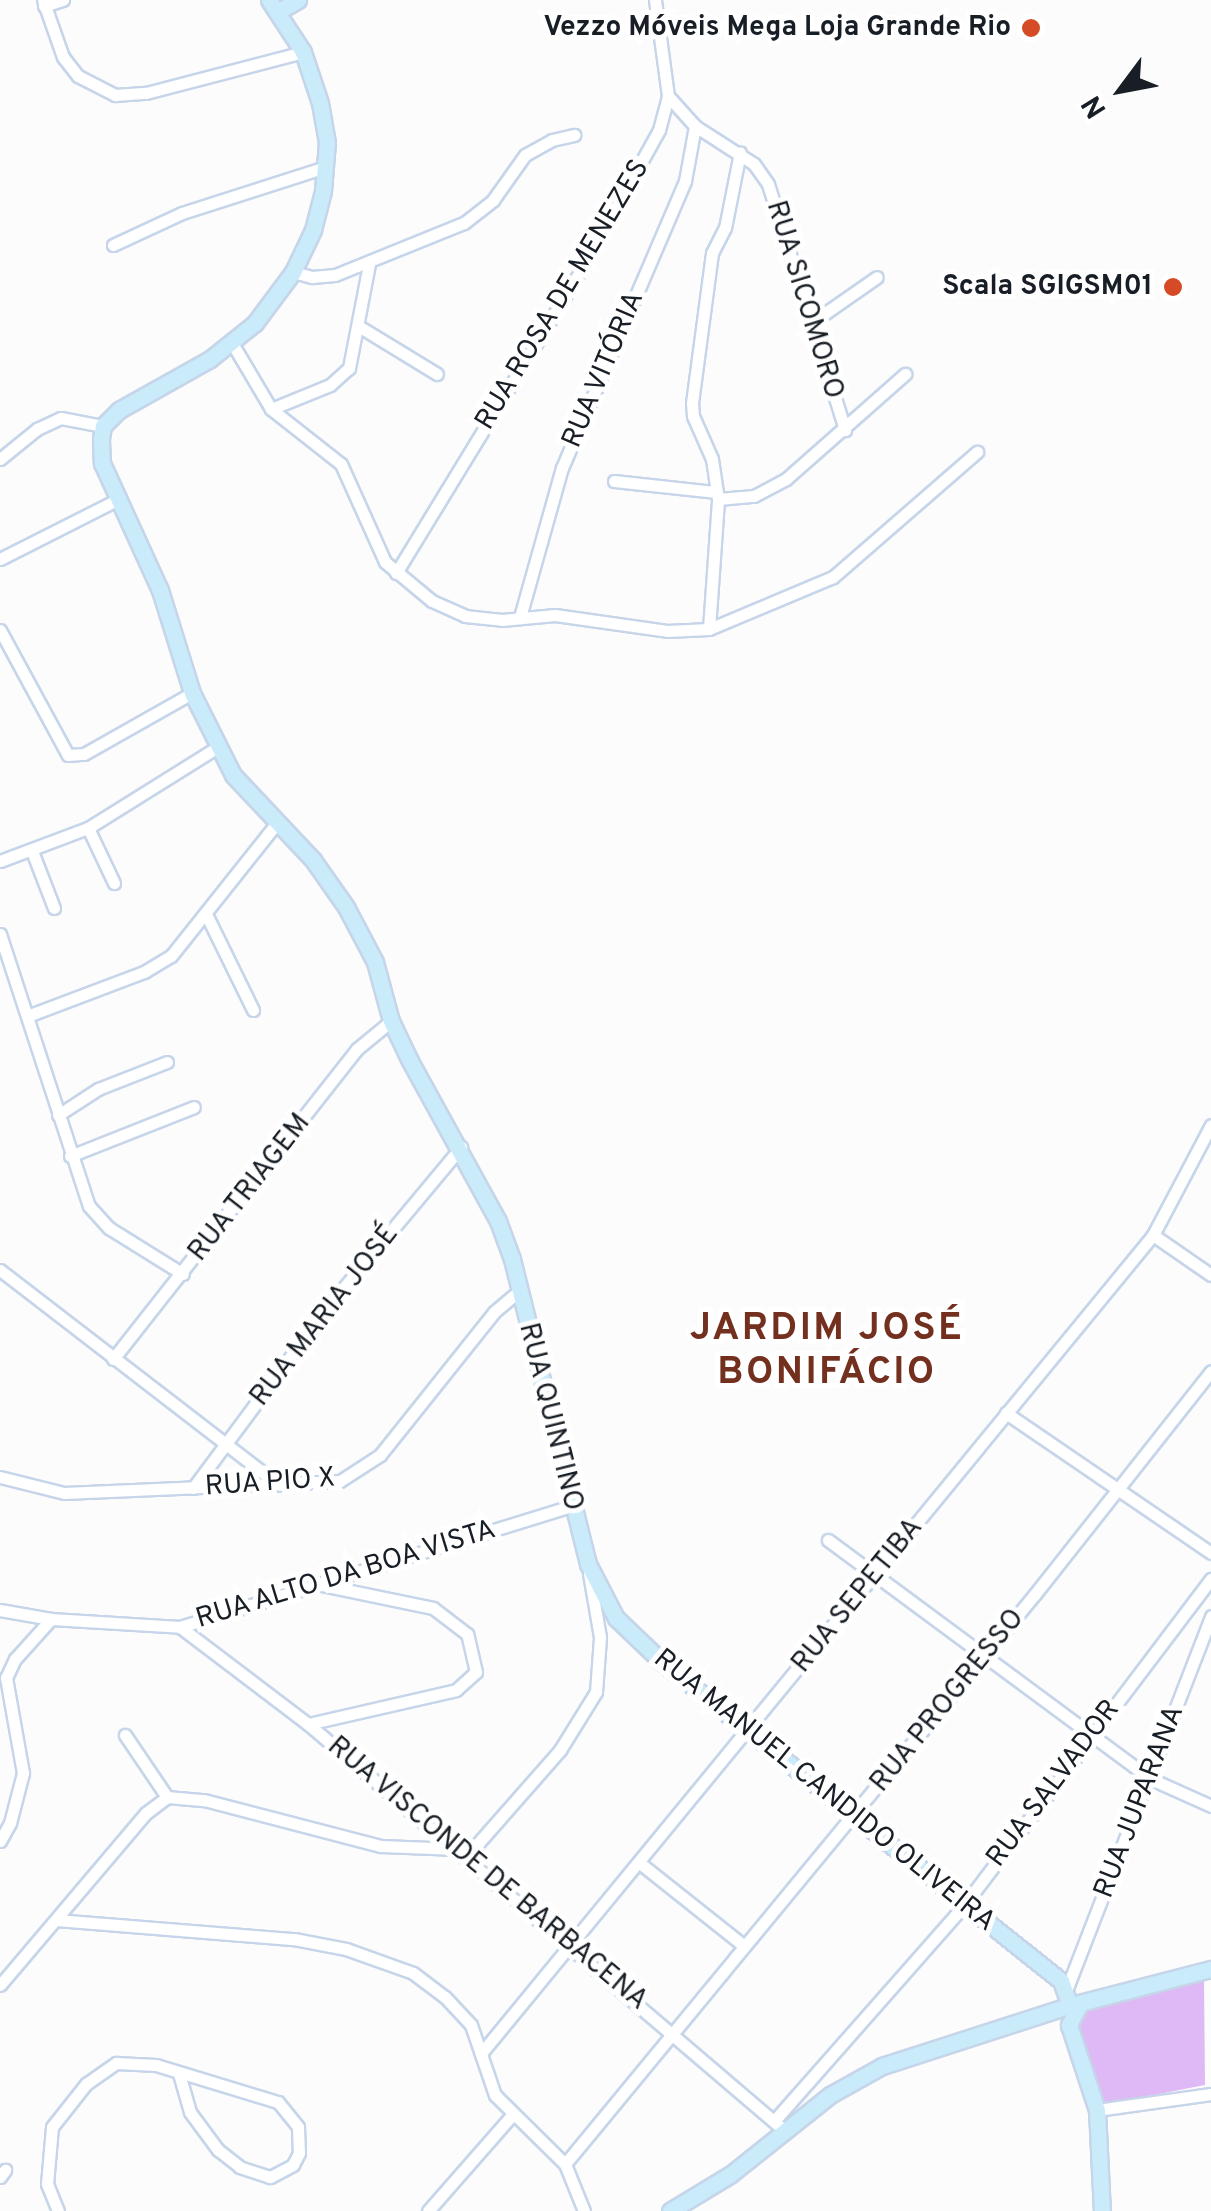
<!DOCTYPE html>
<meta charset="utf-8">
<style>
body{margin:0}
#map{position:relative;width:1211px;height:2211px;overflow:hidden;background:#fcfcfc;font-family:Overpass,sans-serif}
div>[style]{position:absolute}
.green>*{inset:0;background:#deb9f5}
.roads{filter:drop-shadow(2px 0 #c6d5e9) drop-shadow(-2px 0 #c6d5e9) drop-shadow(0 2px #c6d5e9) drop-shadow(0 -2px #c6d5e9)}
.minor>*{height:11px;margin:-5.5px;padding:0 5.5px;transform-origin:5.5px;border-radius:5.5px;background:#fff}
.major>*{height:15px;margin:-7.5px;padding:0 7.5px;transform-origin:7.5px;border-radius:7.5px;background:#caebfa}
.dots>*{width:28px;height:28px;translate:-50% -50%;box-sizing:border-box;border:5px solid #fff;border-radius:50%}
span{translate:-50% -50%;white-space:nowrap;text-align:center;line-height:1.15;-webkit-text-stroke:10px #fff;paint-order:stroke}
.poi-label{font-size:28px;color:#181e25;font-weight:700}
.right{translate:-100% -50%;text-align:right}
.street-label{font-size:28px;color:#181e25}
.district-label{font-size:38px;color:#74301e;font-weight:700;letter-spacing:2.5px}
.north{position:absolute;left:1071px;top:40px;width:100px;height:100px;-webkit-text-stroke:8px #fff;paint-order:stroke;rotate:238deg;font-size:28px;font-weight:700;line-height:40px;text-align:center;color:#181e25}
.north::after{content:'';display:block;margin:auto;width:35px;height:45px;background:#181e25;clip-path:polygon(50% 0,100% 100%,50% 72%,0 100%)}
</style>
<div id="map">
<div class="green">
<i style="clip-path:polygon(1204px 1978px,1205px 2085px,1103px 2105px,1066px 2014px)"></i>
</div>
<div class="roads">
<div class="minor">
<i style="left:43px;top:0;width:60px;rotate:70.7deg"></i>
<i style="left:63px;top:57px;width:24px;rotate:52deg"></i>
<i style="left:78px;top:76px;width:42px;rotate:27.2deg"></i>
<i style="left:115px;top:95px;width:31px;rotate:-4deg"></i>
<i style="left:146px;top:93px;width:162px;rotate:-14.6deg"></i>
<i style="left:44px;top:6px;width:20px;rotate:-18deg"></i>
<i style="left:668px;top:96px;width:40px;rotate:48deg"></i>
<i style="left:695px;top:126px;width:70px;rotate:32.8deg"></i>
<i style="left:754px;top:164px;width:24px;rotate:55deg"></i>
<i style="left:768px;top:184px;width:258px;rotate:72.6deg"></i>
<i style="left:113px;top:245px;width:76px;rotate:-24.9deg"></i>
<i style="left:182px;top:213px;width:150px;rotate:-17.8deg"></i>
<i style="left:293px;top:272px;width:20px;rotate:15deg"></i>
<i style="left:312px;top:277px;width:23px;rotate:-5deg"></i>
<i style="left:335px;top:275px;width:139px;rotate:-22deg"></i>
<i style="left:464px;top:223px;width:37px;rotate:-38deg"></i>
<i style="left:493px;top:200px;width:55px;rotate:-54.6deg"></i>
<i style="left:525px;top:155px;width:31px;rotate:-29deg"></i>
<i style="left:552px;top:140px;width:23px;rotate:-13deg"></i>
<i style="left:811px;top:323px;width:80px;rotate:-34.9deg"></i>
<i style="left:360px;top:327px;width:90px;rotate:31.4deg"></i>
<i style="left:232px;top:343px;width:77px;rotate:59.4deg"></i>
<i style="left:271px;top:409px;width:89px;rotate:38.2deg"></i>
<i style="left:341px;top:464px;width:107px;rotate:65.8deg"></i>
<i style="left:385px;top:562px;width:61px;rotate:39.7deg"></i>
<i style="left:432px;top:601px;width:36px;rotate:24deg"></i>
<i style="left:465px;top:616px;width:37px;rotate:6deg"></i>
<i style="left:502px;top:620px;width:53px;rotate:-5.4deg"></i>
<i style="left:555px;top:615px;width:113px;rotate:8.1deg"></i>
<i style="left:667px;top:631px;width:42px;rotate:-2.7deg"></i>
<i style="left:709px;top:629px;width:134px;rotate:-22.8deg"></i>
<i style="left:833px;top:577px;width:191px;rotate:-41deg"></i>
<i style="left:271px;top:409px;width:64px;rotate:-22.1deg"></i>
<i style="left:330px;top:385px;width:25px;rotate:-42deg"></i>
<i style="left:349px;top:368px;width:106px;rotate:-79.1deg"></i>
<i style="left:0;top:459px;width:48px;rotate:-39deg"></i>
<i style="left:37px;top:429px;width:26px;rotate:-25deg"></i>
<i style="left:61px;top:418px;width:43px;rotate:10.8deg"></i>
<i style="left:614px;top:481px;width:103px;rotate:6.2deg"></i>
<i style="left:718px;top:499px;width:36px;rotate:-5deg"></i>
<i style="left:754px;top:496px;width:36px;rotate:-28deg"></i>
<i style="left:786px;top:479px;width:159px;rotate:-41.4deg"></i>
<i style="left:0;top:559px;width:131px;rotate:-26.8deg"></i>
<i style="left:396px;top:573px;width:369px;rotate:-58.6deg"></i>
<i style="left:588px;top:258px;width:146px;rotate:-61deg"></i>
<i style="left:659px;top:130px;width:35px;rotate:-75deg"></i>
<i style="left:668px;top:96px;width:97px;rotate:-97.7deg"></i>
<i style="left:520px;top:617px;width:155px;rotate:-74.3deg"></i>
<i style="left:562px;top:468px;width:312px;rotate:-66.8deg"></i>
<i style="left:685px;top:181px;width:56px;rotate:-79.7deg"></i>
<i style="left:709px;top:629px;width:130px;rotate:-86deg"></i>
<i style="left:718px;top:499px;width:40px;rotate:-98.5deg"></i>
<i style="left:712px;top:459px;width:47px;rotate:-113.8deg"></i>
<i style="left:693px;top:416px;width:13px;rotate:-94deg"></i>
<i style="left:692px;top:403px;width:151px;rotate:-82.4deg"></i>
<i style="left:712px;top:253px;width:28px;rotate:-63deg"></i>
<i style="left:725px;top:228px;width:77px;rotate:-78.8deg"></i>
<i style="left:0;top:630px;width:142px;rotate:61.5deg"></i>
<i style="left:68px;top:755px;width:16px;rotate:-4deg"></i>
<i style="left:84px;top:754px;width:124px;rotate:-29.5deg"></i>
<i style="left:88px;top:828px;width:61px;rotate:64.7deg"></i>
<i style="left:32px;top:851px;width:61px;rotate:68.9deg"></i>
<i style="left:0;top:861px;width:94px;rotate:-20.6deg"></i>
<i style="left:88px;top:828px;width:151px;rotate:-32deg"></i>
<i style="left:206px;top:914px;width:107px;rotate:63.9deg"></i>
<i style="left:0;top:934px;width:286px;rotate:71.9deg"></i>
<i style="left:89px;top:1206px;width:30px;rotate:48deg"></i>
<i style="left:109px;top:1228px;width:87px;rotate:31.9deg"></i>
<i style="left:30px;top:1015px;width:122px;rotate:-20.7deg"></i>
<i style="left:144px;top:972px;width:31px;rotate:-31deg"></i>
<i style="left:171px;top:956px;width:169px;rotate:-51.5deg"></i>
<i style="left:58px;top:1115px;width:48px;rotate:-33deg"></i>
<i style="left:98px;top:1089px;width:74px;rotate:-21.4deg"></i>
<i style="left:70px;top:1156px;width:133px;rotate:-21.6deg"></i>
<i style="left:1153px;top:1235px;width:70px;rotate:34.6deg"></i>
<i style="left:0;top:1270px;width:352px;rotate:37.6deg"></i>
<i style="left:113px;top:1359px;width:395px;rotate:-51.8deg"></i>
<i style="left:357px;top:1049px;width:44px;rotate:-39.5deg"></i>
<i style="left:1006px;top:1413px;width:248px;rotate:34.3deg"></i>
<i style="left:0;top:1477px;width:66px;rotate:14deg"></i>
<i style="left:64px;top:1493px;width:276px;rotate:-2.5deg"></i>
<i style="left:340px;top:1481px;width:48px;rotate:-33deg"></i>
<i style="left:380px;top:1455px;width:183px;rotate:-51.4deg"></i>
<i style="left:494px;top:1312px;width:33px;rotate:-40deg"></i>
<i style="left:193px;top:1488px;width:223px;rotate:-53.4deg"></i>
<i style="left:326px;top:1309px;width:211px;rotate:-50.2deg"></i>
<i style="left:828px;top:1540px;width:402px;rotate:36.5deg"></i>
<i style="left:1151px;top:1779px;width:66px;rotate:24.2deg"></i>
<i style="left:0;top:1610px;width:52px;rotate:10deg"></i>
<i style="left:51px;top:1619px;width:129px;rotate:3.5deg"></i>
<i style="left:180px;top:1627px;width:410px;rotate:-17.2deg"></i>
<i style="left:180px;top:1627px;width:161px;rotate:37.2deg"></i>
<i style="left:308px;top:1724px;width:627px;rotate:40.47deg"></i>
<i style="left:308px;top:1724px;width:152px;rotate:-12.9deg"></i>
<i style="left:456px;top:1690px;width:27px;rotate:-42deg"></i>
<i style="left:476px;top:1672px;width:39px;rotate:-103deg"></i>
<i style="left:467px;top:1634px;width:43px;rotate:-142.6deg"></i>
<i style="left:433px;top:1608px;width:118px;rotate:-168.3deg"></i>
<i style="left:125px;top:1735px;width:75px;rotate:55.9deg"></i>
<i style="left:0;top:1841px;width:21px;rotate:-61deg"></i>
<i style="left:10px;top:1823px;width:52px;rotate:-75.4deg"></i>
<i style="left:23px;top:1773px;width:97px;rotate:-100.1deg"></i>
<i style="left:6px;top:1678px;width:21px;rotate:-65deg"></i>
<i style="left:15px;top:1659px;width:54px;rotate:-48deg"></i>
<i style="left:466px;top:1857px;width:142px;rotate:-48.7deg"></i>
<i style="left:560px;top:1750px;width:68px;rotate:-58.2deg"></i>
<i style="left:596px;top:1692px;width:55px;rotate:-85.8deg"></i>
<i style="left:600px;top:1637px;width:65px;rotate:-99.8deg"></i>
<i style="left:641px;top:1864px;width:132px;rotate:38.5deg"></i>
<i style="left:56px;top:1920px;width:239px;rotate:4.6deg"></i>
<i style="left:294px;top:1939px;width:53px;rotate:10.9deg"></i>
<i style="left:346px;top:1949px;width:71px;rotate:19.7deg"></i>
<i style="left:413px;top:1973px;width:40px;rotate:37deg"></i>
<i style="left:445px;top:1997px;width:38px;rotate:47deg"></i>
<i style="left:471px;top:2025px;width:74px;rotate:71.1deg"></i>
<i style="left:495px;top:2095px;width:98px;rotate:44.6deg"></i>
<i style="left:565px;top:2164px;width:51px;rotate:68deg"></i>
<i style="left:0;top:1985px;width:226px;rotate:-49.7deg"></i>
<i style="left:146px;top:1813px;width:26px;rotate:-37deg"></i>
<i style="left:167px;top:1797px;width:37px;rotate:5deg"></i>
<i style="left:204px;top:1800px;width:183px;rotate:14.6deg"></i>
<i style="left:381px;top:1846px;width:76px;rotate:2.3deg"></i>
<i style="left:1067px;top:1988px;width:399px;rotate:-68.8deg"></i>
<i style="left:483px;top:2051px;width:1056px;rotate:-50.61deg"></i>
<i style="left:1153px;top:1235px;width:124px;rotate:-62.2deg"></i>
<i style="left:1097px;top:2110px;width:115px;rotate:-8deg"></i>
<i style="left:774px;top:2121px;width:289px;rotate:-48.6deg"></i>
<i style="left:965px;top:1904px;width:408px;rotate:-52.9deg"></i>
<i style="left:565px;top:2164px;width:739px;rotate:-50.49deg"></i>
<i style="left:1035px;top:1594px;width:284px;rotate:-51.7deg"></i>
<i style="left:0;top:2177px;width:9px;rotate:-54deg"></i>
<i style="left:58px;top:2211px;width:29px;rotate:-112deg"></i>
<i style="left:47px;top:2184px;width:57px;rotate:-85deg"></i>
<i style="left:52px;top:2127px;width:55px;rotate:-51.7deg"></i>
<i style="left:86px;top:2084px;width:37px;rotate:-35deg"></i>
<i style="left:116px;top:2063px;width:40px;rotate:2.9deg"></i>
<i style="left:156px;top:2065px;width:127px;rotate:16.9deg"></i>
<i style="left:278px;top:2102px;width:32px;rotate:51deg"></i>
<i style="left:298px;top:2127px;width:26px;rotate:88deg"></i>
<i style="left:299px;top:2153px;width:13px;rotate:117deg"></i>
<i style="left:293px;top:2165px;width:26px;rotate:152deg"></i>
<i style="left:270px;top:2177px;width:32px;rotate:-162deg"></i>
<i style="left:240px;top:2167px;width:28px;rotate:-142deg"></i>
<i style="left:218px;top:2150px;width:47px;rotate:-126.4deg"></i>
<i style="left:190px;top:2112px;width:40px;rotate:-106deg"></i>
<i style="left:428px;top:2211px;width:128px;rotate:-48.8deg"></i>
</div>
<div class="major">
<i style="left:269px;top:0;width:62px;rotate:56.8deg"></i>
<i style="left:303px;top:52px;width:54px;rotate:71.6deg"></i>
<i style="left:320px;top:103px;width:40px;rotate:80deg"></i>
<i style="left:327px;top:142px;width:49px;rotate:94.7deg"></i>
<i style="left:323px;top:191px;width:40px;rotate:104.4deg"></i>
<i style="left:313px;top:230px;width:47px;rotate:115.5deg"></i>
<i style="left:293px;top:272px;width:64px;rotate:126.7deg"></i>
<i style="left:255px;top:323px;width:58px;rotate:141.3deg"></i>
<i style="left:210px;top:359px;width:104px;rotate:150.7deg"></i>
<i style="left:119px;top:410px;width:23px;rotate:135deg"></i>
<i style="left:103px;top:426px;width:13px;rotate:99deg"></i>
<i style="left:101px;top:439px;width:24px;rotate:88deg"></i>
<i style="left:102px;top:463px;width:140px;rotate:65.5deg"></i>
<i style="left:160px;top:590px;width:108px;rotate:72.7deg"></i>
<i style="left:192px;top:693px;width:92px;rotate:63.4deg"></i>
<i style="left:233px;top:775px;width:117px;rotate:46.7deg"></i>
<i style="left:313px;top:860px;width:57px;rotate:54.9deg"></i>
<i style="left:346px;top:907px;width:62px;rotate:62.2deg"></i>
<i style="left:375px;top:962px;width:61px;rotate:74.8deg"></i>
<i style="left:391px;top:1021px;width:44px;rotate:64.6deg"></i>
<i style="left:410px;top:1061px;width:183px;rotate:61.2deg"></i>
<i style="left:498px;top:1221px;width:40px;rotate:69.8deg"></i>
<i style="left:512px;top:1259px;width:314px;rotate:76deg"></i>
<i style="left:588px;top:1564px;width:61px;rotate:62.6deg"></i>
<i style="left:616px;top:1618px;width:64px;rotate:43.7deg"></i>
<i style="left:662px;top:1662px;width:511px;rotate:38.64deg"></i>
<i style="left:1061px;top:1981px;width:27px;rotate:70deg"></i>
<i style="left:279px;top:11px;width:22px;rotate:-30deg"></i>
<i style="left:1080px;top:2004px;width:24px;rotate:118deg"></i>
<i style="left:1069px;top:2025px;width:89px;rotate:71.8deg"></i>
<i style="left:1097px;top:2110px;width:101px;rotate:87.2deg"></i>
<i style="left:670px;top:2211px;width:71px;rotate:-31.2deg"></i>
<i style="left:731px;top:2174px;width:127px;rotate:-38.6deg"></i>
<i style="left:830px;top:2095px;width:60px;rotate:-29.1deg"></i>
<i style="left:882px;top:2066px;width:195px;rotate:-17.9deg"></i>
<i style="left:1068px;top:2006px;width:148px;rotate:-14.5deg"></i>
</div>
</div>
<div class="dots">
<i style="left:1031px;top:28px;background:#d54b26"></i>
<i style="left:1173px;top:287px;background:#d54b26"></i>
</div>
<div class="poi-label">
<span class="right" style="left:1011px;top:28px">Vezzo Móveis Mega Loja Grande Rio</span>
<span class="right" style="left:1153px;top:287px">Scala SGIGSM01</span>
</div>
<div class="street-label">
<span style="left:563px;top:295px;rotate:-59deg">RUA ROSA DE MENEZES</span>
<span style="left:804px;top:300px;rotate:73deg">RUA SICOMORO</span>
<span style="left:604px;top:370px;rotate:-67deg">RUA VITÓRIA</span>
<span style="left:250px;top:1188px;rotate:-52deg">RUA TRIAGEM</span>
<span style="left:325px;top:1316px;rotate:-52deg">RUA MARIA JOSÉ</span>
<span style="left:550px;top:1417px;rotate:76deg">RUA QUINTINO</span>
<span style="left:270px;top:1483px;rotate:-4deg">RUA PIO X</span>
<span style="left:346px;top:1575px;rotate:-17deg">RUA ALTO DA BOA VISTA</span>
<span style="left:858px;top:1596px;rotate:-51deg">RUA SEPETIBA</span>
<span style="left:948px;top:1701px;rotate:-51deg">RUA PROGRESSO</span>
<span style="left:1054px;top:1784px;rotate:-53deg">RUA SALVADOR</span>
<span style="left:824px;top:1791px;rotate:39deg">RUA MANUEL CANDIDO OLIVEIRA</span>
<span style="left:1140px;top:1802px;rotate:-69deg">RUA JUPARANA</span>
<span style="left:487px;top:1874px;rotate:40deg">RUA VISCONDE DE BARBACENA</span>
</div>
<div class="district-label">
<span style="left:827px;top:1352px">JARDIM JOSÉ<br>BONIFÁCIO</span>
</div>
<div class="north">N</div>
</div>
